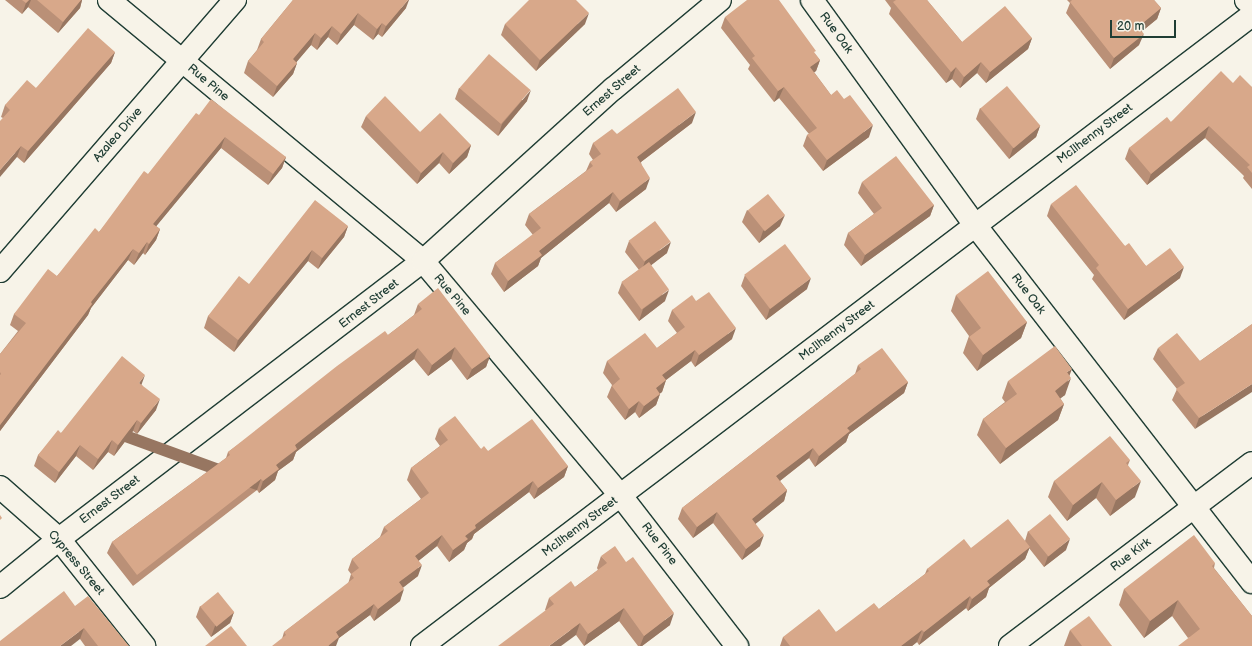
<!DOCTYPE html>
<style>
body{margin:0}
#map{position:relative;width:1252px;height:646px;overflow:hidden;background:#f7f3e8;font-family:"Balsamiq Sans",sans-serif}
div>[style]{position:absolute}
.roads{filter:drop-shadow(1px 0 #1f3d34) drop-shadow(-1px 0 #1f3d34) drop-shadow(0 1px #1f3d34) drop-shadow(0 -1px #1f3d34)}
.minor>*{height:22px;margin:-11px;padding:0 11px;transform-origin:11px;border-radius:11px;background:#f7f3e8}
.major>*{height:22px;margin:-11px;padding:0 11px;transform-origin:11px;border-radius:11px;background:#f7f3e8}
.wall>*{inset:0;background:#ba9077}
.shaded-wall>*{inset:0;background:#977661;transform-origin:0 0}
.building>*{inset:0;background:#d8a88a;transform-origin:0 0}
span{translate:-50% -50%;white-space:nowrap;text-align:center;line-height:1.15;-webkit-text-stroke:4px #f7f3e8;paint-order:stroke}
.street-label{font-size:12px;color:#1f3d34}
.scale{position:absolute;left:1110px;top:20px;width:66px;height:18px;box-sizing:border-box;border:2px solid #1f3d34;border-top:0;padding-left:5px;font-size:12px;line-height:14px;white-space:nowrap;color:#1f3d34;-webkit-text-stroke:3px #f7f3e8;paint-order:stroke}
</style>
<div id="map">
<div class="roads">
<div class="minor">
<i style="left:109px;top:0;width:408px;rotate:39.7deg"></i>
<i style="left:423px;top:261px;width:307px;rotate:49.9deg"></i>
<i style="left:621px;top:496px;width:190px;rotate:52.3deg"></i>
<i style="left:812px;top:0;width:278px;rotate:54.1deg"></i>
<i style="left:975px;top:225px;width:452px;rotate:52.2deg"></i>
<i style="left:0;top:271px;width:359px;rotate:-49.1deg"></i>
<i style="left:0;top:487px;width:79px;rotate:41.4deg"></i>
<i style="left:59px;top:539px;width:137px;rotate:51.5deg"></i>
<i style="left:0;top:587px;width:76px;rotate:-39.1deg"></i>
<i style="left:59px;top:539px;width:458px;rotate:-37.4deg"></i>
<i style="left:423px;top:261px;width:256px;rotate:-42.2deg"></i>
<i style="left:613px;top:89px;width:139px;rotate:-39.8deg"></i>
<i style="left:422px;top:646px;width:1043px;rotate:-37.24deg"></i>
<i style="left:1010px;top:646px;width:303px;rotate:-37.1deg"></i>
</div>
<div class="major">
<i style="left:1246px;top:0;width:8px;rotate:40deg"></i>
</div>
</div>
<div class="wall">
<i style="clip-path:polygon(5px 0,82px 0,80px 8px,58px 33px,28px 7px,22px 14px)"></i>
<i style="clip-path:polygon(293px 0,406px 8px,382px 37px,378px 34px,373px 40px,354px 25px,337px 45px,328px 37px,317px 50px,311px 45px,296px 62px,297px 63px,293px 74px,273px 97px,244px 73px,248px 61px,257px 50px,261px 39px)"></i>
<i style="clip-path:polygon(885px 0,927px 0,962px 42px,1032px 38px,1028px 49px,986px 83px,977px 73px,960px 88px,952px 79px,946px 83px,889px 14px,891px 8px)"></i>
<i style="clip-path:polygon(1067px 0,1154px 0,1161px 8px,1157px 19px,1142px 31px,1139px 45px,1110px 69px,1066px 13px,1070px 3px)"></i>
<i style="clip-path:polygon(725px 17px,815px 54px,820px 60px,816px 71px,814px 72px,831px 95px,869px 137px,823px 171px,803px 146px,807px 135px,809px 134px,779px 98px,774px 102px,748px 69px,750px 65px,721px 28px)"></i>
<i style="clip-path:polygon(505px 24px,585px 24px,536px 71px,501px 35px)"></i>
<i style="clip-path:polygon(115px 52px,111px 63px,24px 163px,17px 157px,3px 118px,1px 117px,5px 105px,36px 88px)"></i>
<i style="clip-path:polygon(1233px 83px,1252px 87px,1252px 189px,1243px 178px,1244px 176px,1205px 138px,1147px 185px,1125px 159px,1129px 148px,1171px 122px)"></i>
<i style="clip-path:polygon(459px 88px,527px 101px,498px 136px,455px 99px)"></i>
<i style="clip-path:polygon(980px 108px,1040px 126px,1036px 137px,1009px 159px,976px 119px)"></i>
<i style="clip-path:polygon(199px 115px,286px 157px,282px 168px,268px 185px,221px 148px,156px 226px,160px 229px,156px 240px,145px 255px,143px 253px,134px 265px,128px 260px,91px 308px,88px 315px,0 431px,0 354px,18px 331px,10px 325px,14px 314px,57px 276px,99px 232px)"></i>
<i style="clip-path:polygon(366px 116px,420px 132px,471px 145px,467px 157px,449px 174px,439px 163px,417px 184px,361px 127px)"></i>
<i style="clip-path:polygon(692px 123px,641px 162px,646px 189px,616px 212px,609px 203px,541px 258px,538px 266px,504px 292px,491px 274px,495px 263px,533px 235px,525px 225px,529px 214px,586px 171px,590px 162px,593px 160px,589px 154px,593px 143px,617px 134px)"></i>
<i style="clip-path:polygon(862px 182px,934px 205px,930px 216px,861px 266px,844px 245px,848px 233px,874px 214px,858px 193px)"></i>
<i style="clip-path:polygon(1051px 204px,1125px 246px,1146px 266px,1180px 278px,1124px 320px,1092px 279px,1094px 275px,1047px 216px)"></i>
<i style="clip-path:polygon(747px 210px,780px 226px,759px 243px,742px 222px)"></i>
<i style="clip-path:polygon(348px 226px,344px 237px,318px 269px,308px 261px,234px 352px,204px 328px,208px 316px)"></i>
<i style="clip-path:polygon(629px 241px,667px 253px,651px 265px,665px 301px,639px 321px,618px 293px,622px 282px,639px 270px,625px 252px)"></i>
<i style="clip-path:polygon(745px 275px,807px 289px,766px 320px,741px 286px)"></i>
<i style="clip-path:polygon(956px 295px,1027px 322px,1021px 338px,977px 371px,963px 353px,969px 336px,951px 311px)"></i>
<i style="clip-path:polygon(696px 301px,732px 339px,695px 367px,691px 361px,666px 380px,662px 392px,660px 393px,660px 394px,656px 405px,639px 418px,635px 412px,625px 420px,607px 397px,612px 385px,603px 373px,607px 361px,657px 348px,677px 333px,668px 321px,672px 310px)"></i>
<i style="clip-path:polygon(418px 304px,490px 356px,486px 367px,467px 380px,451px 359px,428px 376px,414px 359px,296px 452px,293px 460px,278px 471px,275px 480px,259px 493px,257px 490px,133px 586px,107px 553px,112px 542px,226px 458px,228px 452px,388px 335px,414px 315px)"></i>
<i style="clip-path:polygon(1252px 324px,1195px 429px,1172px 400px,1177px 389px,1153px 359px,1158px 348px,1200px 361px)"></i>
<i style="clip-path:polygon(858px 365px,908px 382px,904px 393px,849px 434px,846px 442px,815px 467px,809px 458px,780px 481px,787px 490px,784px 501px,755px 524px,760px 546px,742px 560px,713px 523px,693px 538px,678px 519px,682px 508px,855px 374px)"></i>
<i style="clip-path:polygon(1069px 376px,1065px 395px,1060px 398px,1064px 404px,1058px 420px,1000px 464px,977px 435px,983px 419px,1005px 402px,1002px 398px,1008px 381px)"></i>
<i style="clip-path:polygon(142px 385px,156px 410px,137px 434px,133px 431px,114px 456px,108px 452px,93px 470px,76px 456px,55px 483px,34px 466px,38px 455px,61px 433px)"></i>
<i style="clip-path:polygon(439px 428px,481px 449px,488px 451px,568px 466px,564px 477px,534px 499px,529px 492px,474px 534px,472px 539px,467px 543px,464px 550px,449px 562px,437px 546px,418px 561px,418px 576px,403px 587px,400px 601px,374px 621px,370px 615px,339px 638px,282px 639px,284px 632px,348px 584px,351px 574px,348px 570px,352px 559px,380px 537px,384px 527px,421px 499px,407px 480px,411px 468px,440px 446px,435px 439px)"></i>
<i style="clip-path:polygon(1130px 460px,1128px 465px,1135px 497px,1110px 516px,1096px 498px,1067px 521px,1048px 497px,1054px 481px)"></i>
<i style="clip-path:polygon(1028px 531px,1066px 550px,1044px 567px,1029px 548px,1025px 559px,989px 588px,986px 597px,968px 611px,966px 608px,919px 645px,917px 642px,912px 646px,780px 646px,783px 637px,836px 632px,879px 609px,925px 574px,927px 569px,971px 548px,1025px 541px)"></i>
<i style="clip-path:polygon(601px 556px,670px 625px,642px 646px,638px 646px,619px 621px,584px 646px,576px 635px,545px 610px,549px 598px,575px 587px,598px 570px,597px 568px)"></i>
<i style="clip-path:polygon(1215px 563px,1214px 568px,1252px 616px,1188px 638px,1172px 616px,1144px 638px,1119px 605px,1124px 589px)"></i>
<i style="clip-path:polygon(75px 606px,129px 646px,85px 646px,80px 639px)"></i>
<i style="clip-path:polygon(200px 606px,234px 612px,230px 623px,211px 637px,196px 617px)"></i>
<i style="clip-path:polygon(1070px 630px,1112px 646px,1064px 646px)"></i>
</div>
<div class="shaded-wall">
<i style="clip-path:polygon(29px 0,31px 0,28px 7px,22px 14px,26px 3px)"></i>
<i style="clip-path:polygon(81px 0,82px 0,80px 8px,58px 33px,63px 22px)"></i>
<i style="clip-path:polygon(408px 0,409px 0,406px 8px,382px 37px,386px 26px)"></i>
<i style="clip-path:polygon(1161px 8px,1157px 19px,1134px 38px,1138px 27px)"></i>
<i style="clip-path:polygon(358px 13px,354px 25px,337px 45px,341px 34px)"></i>
<i style="clip-path:polygon(589px 13px,585px 24px,536px 71px,540px 60px)"></i>
<i style="clip-path:polygon(382px 23px,378px 34px,373px 40px,377px 29px)"></i>
<i style="clip-path:polygon(332px 26px,328px 37px,317px 50px,321px 38px)"></i>
<i style="clip-path:polygon(315px 33px,311px 45px,289px 71px,293px 59px)"></i>
<i style="clip-path:polygon(1144px 34px,1139px 45px,1110px 69px,1114px 58px)"></i>
<i style="clip-path:polygon(1032px 38px,1028px 49px,986px 83px,990px 72px)"></i>
<i style="clip-path:polygon(115px 52px,111px 63px,24px 163px,28px 151px)"></i>
<i style="clip-path:polygon(820px 60px,816px 71px,806px 78px,810px 67px)"></i>
<i style="clip-path:polygon(981px 62px,977px 73px,960px 88px,964px 77px)"></i>
<i style="clip-path:polygon(297px 63px,293px 74px,273px 97px,277px 86px)"></i>
<i style="clip-path:polygon(956px 67px,952px 79px,946px 83px,951px 72px)"></i>
<i style="clip-path:polygon(784px 87px,779px 98px,774px 102px,778px 91px)"></i>
<i style="clip-path:polygon(531px 90px,527px 101px,498px 136px,502px 124px)"></i>
<i style="clip-path:polygon(696px 112px,692px 123px,633px 168px,637px 157px)"></i>
<i style="clip-path:polygon(873px 125px,869px 137px,823px 171px,827px 160px)"></i>
<i style="clip-path:polygon(1040px 126px,1036px 137px,1009px 159px,1013px 148px)"></i>
<i style="clip-path:polygon(1209px 126px,1205px 138px,1147px 185px,1151px 174px)"></i>
<i style="clip-path:polygon(225px 137px,221px 148px,149px 235px,153px 224px)"></i>
<i style="clip-path:polygon(471px 145px,467px 157px,449px 174px,453px 163px)"></i>
<i style="clip-path:polygon(21px 146px,17px 157px,0 177px,0 170px)"></i>
<i style="clip-path:polygon(443px 152px,439px 163px,417px 184px,421px 173px)"></i>
<i style="clip-path:polygon(286px 157px,282px 168px,268px 185px,273px 174px)"></i>
<i style="clip-path:polygon(650px 178px,646px 189px,616px 212px,620px 201px)"></i>
<i style="clip-path:polygon(613px 192px,609px 203px,541px 258px,538px 266px,504px 292px,508px 281px,539px 251px)"></i>
<i style="clip-path:polygon(934px 205px,930px 216px,861px 266px,865px 255px)"></i>
<i style="clip-path:polygon(785px 215px,780px 226px,759px 243px,763px 231px)"></i>
<i style="clip-path:polygon(348px 226px,344px 237px,318px 269px,322px 258px)"></i>
<i style="clip-path:polygon(160px 229px,156px 240px,145px 255px,149px 244px)"></i>
<i style="clip-path:polygon(147px 242px,143px 253px,134px 265px,139px 253px)"></i>
<i style="clip-path:polygon(671px 242px,667px 253px,641px 273px,645px 261px)"></i>
<i style="clip-path:polygon(133px 249px,128px 260px,91px 308px,88px 315px,0 431px,0 425px,91px 302px)"></i>
<i style="clip-path:polygon(312px 250px,308px 261px,234px 352px,238px 340px)"></i>
<i style="clip-path:polygon(1184px 267px,1180px 278px,1124px 320px,1128px 309px)"></i>
<i style="clip-path:polygon(811px 278px,807px 289px,766px 320px,770px 308px)"></i>
<i style="clip-path:polygon(669px 290px,665px 301px,639px 321px,643px 309px)"></i>
<i style="clip-path:polygon(1027px 322px,1021px 338px,977px 371px,983px 355px)"></i>
<i style="clip-path:polygon(736px 328px,732px 339px,695px 367px,699px 355px)"></i>
<i style="clip-path:polygon(455px 347px,451px 359px,428px 376px,432px 365px)"></i>
<i style="clip-path:polygon(418px 348px,414px 359px,296px 452px,293px 460px,278px 471px,275px 480px,259px 493px,263px 481px,276px 465px,295px 445px)"></i>
<i style="clip-path:polygon(695px 350px,691px 361px,658px 386px,662px 375px)"></i>
<i style="clip-path:polygon(490px 356px,486px 367px,467px 380px,472px 369px)"></i>
<i style="clip-path:polygon(1072px 369px,1067px 382px,1071px 378px,1065px 395px,1049px 407px,1055px 391px,1067px 372px)"></i>
<i style="clip-path:polygon(145px 375px,141px 386px,139px 383px)"></i>
<i style="clip-path:polygon(666px 380px,662px 392px,652px 400px,656px 388px)"></i>
<i style="clip-path:polygon(908px 382px,904px 393px,849px 434px,846px 442px,815px 467px,819px 456px,847px 428px)"></i>
<i style="clip-path:polygon(1252px 384px,1252px 392px,1195px 429px,1199px 418px)"></i>
<i style="clip-path:polygon(660px 394px,656px 405px,639px 418px,644px 406px)"></i>
<i style="clip-path:polygon(160px 399px,156px 410px,137px 434px,141px 423px)"></i>
<i style="clip-path:polygon(639px 401px,635px 412px,625px 420px,629px 409px)"></i>
<i style="clip-path:polygon(1064px 404px,1058px 420px,1000px 464px,1006px 448px)"></i>
<i style="clip-path:polygon(137px 420px,133px 431px,114px 456px,118px 445px)"></i>
<i style="clip-path:polygon(112px 440px,108px 452px,93px 470px,98px 459px)"></i>
<i style="clip-path:polygon(80px 445px,76px 456px,55px 483px,59px 472px)"></i>
<i style="clip-path:polygon(813px 448px,809px 458px,772px 487px,776px 476px)"></i>
<i style="clip-path:polygon(568px 466px,564px 477px,534px 499px,538px 488px)"></i>
<i style="left:261px;top:479px;width:12px;height:157px;rotate:110deg"></i>
<i style="clip-path:polygon(533px 481px,529px 492px,474px 534px,472px 539px,467px 543px,464px 550px,449px 562px,453px 550px,475px 525px)"></i>
<i style="clip-path:polygon(1141px 481px,1135px 497px,1110px 516px,1116px 500px)"></i>
<i style="clip-path:polygon(1102px 482px,1096px 498px,1067px 521px,1073px 505px)"></i>
<i style="clip-path:polygon(787px 490px,784px 501px,748px 530px,752px 519px)"></i>
<i style="clip-path:polygon(717px 512px,713px 523px,693px 538px,697px 527px)"></i>
<i style="clip-path:polygon(442px 535px,437px 546px,411px 567px,415px 556px)"></i>
<i style="clip-path:polygon(764px 535px,760px 546px,742px 560px,746px 549px)"></i>
<i style="clip-path:polygon(1070px 539px,1066px 550px,1044px 567px,1048px 556px)"></i>
<i style="clip-path:polygon(1030px 547px,1025px 559px,989px 588px,986px 597px,968px 611px,972px 599px,987px 581px)"></i>
<i style="clip-path:polygon(422px 565px,418px 576px,395px 594px,399px 582px)"></i>
<i style="clip-path:polygon(404px 589px,400px 601px,374px 621px,378px 609px)"></i>
<i style="clip-path:polygon(970px 596px,966px 608px,919px 645px,924px 632px)"></i>
<i style="clip-path:polygon(1178px 600px,1172px 616px,1144px 638px,1150px 621px)"></i>
<i style="clip-path:polygon(374px 604px,370px 615px,339px 638px,336px 646px,328px 646px,336px 632px)"></i>
<i style="clip-path:polygon(624px 608px,619px 621px,584px 646px,588px 634px)"></i>
<i style="clip-path:polygon(234px 612px,230px 623px,211px 637px,215px 626px)"></i>
<i style="clip-path:polygon(674px 613px,670px 625px,642px 646px,640px 646px,644px 636px)"></i>
<i style="clip-path:polygon(580px 623px,576px 635px,561px 646px,549px 646px)"></i>
<i style="clip-path:polygon(84px 628px,80px 639px,71px 646px,60px 646px)"></i>
<i style="clip-path:polygon(922px 630px,917px 642px,912px 646px,901px 646px)"></i>
</div>
<div class="building">
<i style="clip-path:polygon(22px 0,29px 0,26px 3px)"></i>
<i style="clip-path:polygon(37px 0,81px 0,63px 22px)"></i>
<i style="clip-path:polygon(293px 0,408px 0,386px 26px,382px 23px,377px 29px,358px 13px,341px 34px,332px 26px,321px 38px,315px 33px,293px 59px,297px 63px,277px 86px,248px 61px,264px 42px,261px 39px)"></i>
<i style="clip-path:polygon(529px 0,576px 0,589px 13px,540px 60px,505px 24px)"></i>
<i style="clip-path:polygon(747px 0,779px 0,816px 51px,814px 52px,820px 60px,810px 67px,831px 95px,837px 90px,844px 99px,850px 95px,873px 125px,827px 160px,807px 135px,817px 128px,784px 87px,778px 91px,752px 58px,755px 56px,725px 17px)"></i>
<i style="clip-path:polygon(896px 0,927px 0,962px 42px,1005px 6px,1032px 38px,990px 72px,981px 62px,964px 77px,956px 67px,951px 72px,893px 2px)"></i>
<i style="clip-path:polygon(1072px 0,1154px 0,1161px 8px,1138px 27px,1144px 34px,1114px 58px,1070px 2px)"></i>
<i style="clip-path:polygon(88px 28px,115px 52px,28px 151px,21px 146px,0 170px,0 121px,10px 110px,5px 105px,27px 80px,36px 88px)"></i>
<i style="left:489px;top:54px;width:55px;height:45px;rotate:41deg"></i>
<i style="clip-path:polygon(1221px 71px,1233px 83px,1240px 75px,1252px 87px,1252px 173px,1247px 167px,1250px 165px,1209px 126px,1151px 174px,1129px 148px,1167px 117px,1171px 122px)"></i>
<i style="left:1007px;top:86px;width:52px;height:35px;rotate:50deg"></i>
<i style="clip-path:polygon(678px 88px,696px 112px,637px 157px,650px 178px,620px 201px,613px 192px,539px 251px,542px 255px,508px 281px,495px 263px,541px 228px,529px 214px,593px 166px,590px 162px,601px 154px,593px 143px,612px 129px,617px 134px)"></i>
<i style="clip-path:polygon(385px 96px,420px 132px,440px 113px,471px 145px,453px 163px,443px 152px,421px 173px,366px 116px)"></i>
<i style="clip-path:polygon(211px 99px,286px 157px,273px 174px,225px 137px,153px 224px,160px 229px,149px 244px,147px 242px,139px 253px,133px 249px,91px 302px,92px 304px,0 425px,0 375px,1px 374px,0 372px,0 354px,26px 323px,14px 314px,48px 269px,57px 276px,95px 228px,99px 232px,144px 171px,148px 174px,196px 113px,199px 115px)"></i>
<i style="clip-path:polygon(896px 156px,934px 205px,865px 255px,848px 233px,882px 208px,862px 182px)"></i>
<i style="clip-path:polygon(1076px 185px,1125px 246px,1129px 243px,1146px 266px,1170px 248px,1184px 267px,1128px 309px,1096px 268px,1099px 265px,1051px 204px)"></i>
<i style="left:768px;top:194px;width:27px;height:26px;rotate:51deg"></i>
<i style="clip-path:polygon(315px 200px,348px 226px,322px 258px,312px 250px,238px 340px,208px 316px,239px 276px,249px 284px)"></i>
<i style="left:655px;top:221px;width:26px;height:33px;rotate:53deg"></i>
<i style="left:785px;top:244px;width:43px;height:51px;rotate:53deg"></i>
<i style="left:649px;top:262px;width:34px;height:34px;rotate:54deg"></i>
<i style="clip-path:polygon(988px 271px,1027px 322px,983px 355px,969px 337px,981px 328px,956px 295px)"></i>
<i style="clip-path:polygon(438px 288px,490px 356px,472px 369px,455px 347px,432px 365px,418px 348px,295px 445px,297px 449px,276px 465px,279px 469px,263px 481px,261px 479px,137px 575px,112px 542px,230px 455px,228px 452px,337px 366px,385px 331px,388px 335px,422px 309px,418px 304px)"></i>
<i style="clip-path:polygon(709px 292px,736px 328px,699px 355px,695px 350px,662px 375px,666px 380px,656px 388px,660px 394px,644px 406px,639px 401px,629px 409px,612px 386px,620px 379px,607px 361px,645px 333px,657px 348px,685px 327px,672px 310px,692px 295px,696px 301px)"></i>
<i style="clip-path:polygon(1252px 324px,1252px 384px,1199px 418px,1176px 389px,1185px 383px,1158px 348px,1177px 333px,1200px 361px)"></i>
<i style="clip-path:polygon(1055px 346px,1072px 369px,1067px 372px,1071px 378px,1055px 391px,1064px 404px,1006px 448px,983px 419px,1017px 394px,1008px 381px)"></i>
<i style="clip-path:polygon(882px 348px,908px 382px,847px 428px,850px 431px,819px 456px,813px 448px,776px 476px,787px 490px,752px 519px,764px 535px,746px 549px,717px 512px,697px 527px,682px 508px,861px 369px,858px 365px)"></i>
<i style="clip-path:polygon(122px 356px,145px 375px,139px 383px,160px 399px,141px 423px,137px 420px,118px 445px,112px 440px,98px 459px,80px 445px,59px 472px,38px 455px,58px 430px,61px 433px)"></i>
<i style="clip-path:polygon(455px 416px,481px 449px,484px 446px,488px 451px,532px 419px,568px 466px,538px 488px,533px 481px,475px 525px,476px 528px,465px 536px,468px 539px,453px 550px,442px 535px,415px 556px,422px 565px,399px 582px,404px 589px,378px 609px,374px 604px,336px 632px,339px 637px,328px 646px,272px 646px,286px 635px,284px 632px,354px 578px,351px 574px,359px 568px,352px 559px,388px 531px,384px 527px,429px 493px,411px 468px,448px 440px,439px 428px)"></i>
<i style="clip-path:polygon(1110px 436px,1130px 460px,1126px 463px,1141px 481px,1116px 500px,1102px 482px,1073px 505px,1054px 481px)"></i>
<i style="left:1050px;top:514px;width:32px;height:28px;rotate:51deg"></i>
<i style="clip-path:polygon(0 515px,2px 518px,0 520px)"></i>
<i style="clip-path:polygon(1008px 519px,1030px 547px,987px 581px,990px 585px,972px 599px,970px 596px,924px 632px,922px 630px,901px 646px,790px 646px,783px 637px,819px 609px,836px 632px,874px 603px,879px 609px,929px 571px,927px 569px,964px 539px,971px 548px)"></i>
<i style="clip-path:polygon(1194px 535px,1215px 563px,1212px 566px,1252px 616px,1252px 646px,1178px 646px,1200px 629px,1178px 600px,1150px 621px,1124px 589px)"></i>
<i style="clip-path:polygon(615px 546px,626px 562px,633px 557px,674px 613px,644px 636px,624px 608px,588px 634px,580px 623px,549px 646px,498px 646px,554px 604px,549px 598px,571px 581px,575px 587px,607px 563px,601px 556px)"></i>
<i style="clip-path:polygon(64px 591px,75px 606px,88px 596px,129px 646px,98px 646px,84px 628px,60px 646px,0 646px,0 641px)"></i>
<i style="left:218px;top:592px;width:26px;height:23px;rotate:51deg"></i>
<i style="clip-path:polygon(1089px 616px,1112px 646px,1082px 646px,1070px 630px)"></i>
<i style="clip-path:polygon(231px 626px,247px 646px,205px 646px)"></i>
</div>
<div class="street-label">
<span style="left:836px;top:33px;rotate:54deg">Rue Oak</span>
<span style="left:208px;top:83px;rotate:40deg">Rue Pine</span>
<span style="left:612px;top:91px;rotate:-41deg">Ernest Street</span>
<span style="left:1095px;top:134px;rotate:-37deg">McIlhenny Street</span>
<span style="left:118px;top:135px;rotate:-49deg">Azalea Drive</span>
<span style="left:1028px;top:294px;rotate:52deg">Rue Oak</span>
<span style="left:452px;top:295px;rotate:50deg">Rue Pine</span>
<span style="left:369px;top:304px;rotate:-38deg">Ernest Street</span>
<span style="left:837px;top:331px;rotate:-37deg">McIlhenny Street</span>
<span style="left:110px;top:500px;rotate:-37deg">Ernest Street</span>
<span style="left:580px;top:527px;rotate:-37deg">McIlhenny Street</span>
<span style="left:659px;top:544px;rotate:52deg">Rue Pine</span>
<span style="left:1131px;top:555px;rotate:-37deg">Rue Kirk</span>
<span style="left:76px;top:563px;rotate:50deg">Cypress Street</span>
</div>
<div class="scale">20 m</div>
</div>
